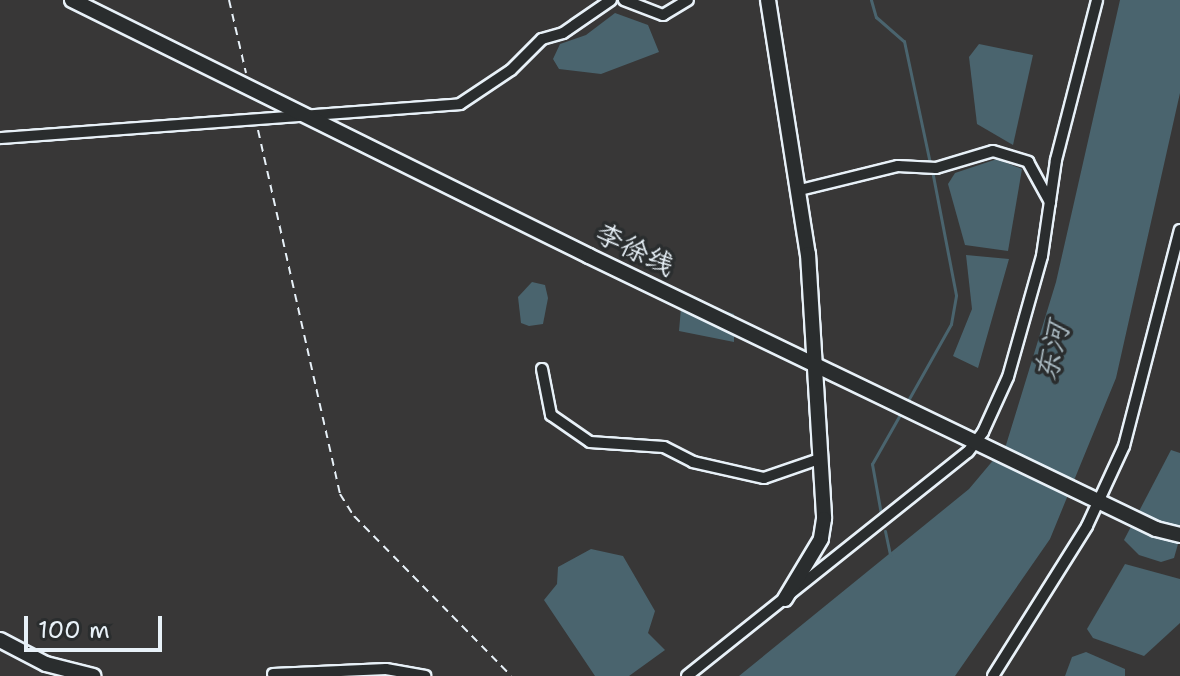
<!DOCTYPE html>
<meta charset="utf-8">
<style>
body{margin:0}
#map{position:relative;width:1180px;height:676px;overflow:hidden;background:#383737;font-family:"Shantell Sans","LXGW WenKai TC",sans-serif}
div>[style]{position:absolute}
.water>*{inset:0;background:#4a646e}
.stream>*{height:3px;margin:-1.5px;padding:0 1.5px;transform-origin:1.5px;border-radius:1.5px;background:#4a646e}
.path>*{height:2px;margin-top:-1px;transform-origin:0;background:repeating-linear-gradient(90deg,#e8f1f8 0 8px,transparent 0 14px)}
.roads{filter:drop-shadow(2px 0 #e8f1f8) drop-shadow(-2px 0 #e8f1f8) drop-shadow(0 2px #e8f1f8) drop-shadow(0 -2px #e8f1f8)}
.street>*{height:10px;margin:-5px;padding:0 5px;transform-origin:5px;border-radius:5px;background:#2a2d2e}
.secondary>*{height:14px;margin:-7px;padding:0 7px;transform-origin:7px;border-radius:7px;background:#2a2d2e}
span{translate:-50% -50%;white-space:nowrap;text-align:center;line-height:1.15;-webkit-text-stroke:7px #2a2d2e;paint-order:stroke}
.street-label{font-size:28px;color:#e8f1f8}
.water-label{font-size:30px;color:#a9b9c1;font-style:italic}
.scale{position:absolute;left:24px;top:616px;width:138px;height:36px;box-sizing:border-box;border:4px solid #e8f1f8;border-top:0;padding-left:10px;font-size:24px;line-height:28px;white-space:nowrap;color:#e8f1f8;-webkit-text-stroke:6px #2a2d2e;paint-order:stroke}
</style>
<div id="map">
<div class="water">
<i style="clip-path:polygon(1120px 0,1180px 0,1180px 93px,1116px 378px,1050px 539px,955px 676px,739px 676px,969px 489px,1006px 445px,1056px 282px)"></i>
<i style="clip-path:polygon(615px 13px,648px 25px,659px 52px,601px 74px,559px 69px,553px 59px,560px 44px,586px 35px)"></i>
<i style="clip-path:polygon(979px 44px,1033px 55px,1013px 145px,977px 124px,969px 57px)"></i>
<i style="clip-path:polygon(997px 159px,1022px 169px,1008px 251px,965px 245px,948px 184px,955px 173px)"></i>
<i style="clip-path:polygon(966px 255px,1009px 259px,978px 368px,953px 356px,972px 309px)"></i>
<i style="clip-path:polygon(532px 282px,545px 285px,548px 298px,543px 324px,529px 326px,521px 323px,518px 297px)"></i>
<i style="clip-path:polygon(694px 301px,734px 314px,734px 342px,679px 331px,681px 308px)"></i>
<i style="clip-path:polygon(1171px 450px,1180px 453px,1180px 537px,1174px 558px,1161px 562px,1139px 555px,1124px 540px)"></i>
<i style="clip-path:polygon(591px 549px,623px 556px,655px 611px,648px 633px,665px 650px,629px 676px,595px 676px,544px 600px,557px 584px,558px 567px)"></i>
<i style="clip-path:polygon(1125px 564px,1180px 579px,1180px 623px,1144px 656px,1093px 638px,1087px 629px)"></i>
<i style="clip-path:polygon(1086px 652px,1125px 669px,1125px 676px,1065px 676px,1072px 657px)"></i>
</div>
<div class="stream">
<i style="left:871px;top:0;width:18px;rotate:74deg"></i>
<i style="left:876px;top:17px;width:37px;rotate:41deg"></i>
<i style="left:904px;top:41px;width:125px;rotate:78deg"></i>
<i style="left:906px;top:404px;width:92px;rotate:-60.6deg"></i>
<i style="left:951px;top:324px;width:29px;rotate:-80deg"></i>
<i style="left:956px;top:295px;width:127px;rotate:-100.9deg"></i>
<i style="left:881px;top:514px;width:51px;rotate:-100.2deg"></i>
<i style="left:872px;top:464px;width:61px;rotate:-60.5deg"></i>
<i style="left:885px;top:531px;width:25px;rotate:78deg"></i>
</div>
<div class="path">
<i style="left:229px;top:0;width:75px;rotate:76.9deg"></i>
<i style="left:258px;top:130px;width:373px;rotate:77.3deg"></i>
<i style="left:340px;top:494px;width:26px;rotate:58deg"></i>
<i style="left:354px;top:516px;width:224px;rotate:45.5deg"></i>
</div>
<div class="roads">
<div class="street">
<i style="left:624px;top:0;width:42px;rotate:21deg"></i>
<i style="left:663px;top:15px;width:29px;rotate:-31deg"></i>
<i style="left:0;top:138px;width:461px;rotate:-4.2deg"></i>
<i style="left:460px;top:104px;width:61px;rotate:-33.7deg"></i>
<i style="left:511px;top:70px;width:44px;rotate:-45deg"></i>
<i style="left:542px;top:39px;width:22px;rotate:-16deg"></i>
<i style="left:563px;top:33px;width:58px;rotate:-34.5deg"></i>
<i style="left:800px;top:190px;width:101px;rotate:-13.8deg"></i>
<i style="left:898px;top:166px;width:38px;rotate:3deg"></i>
<i style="left:936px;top:168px;width:59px;rotate:-16.6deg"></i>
<i style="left:993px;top:151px;width:37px;rotate:17deg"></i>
<i style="left:1028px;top:162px;width:46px;rotate:61.2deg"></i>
<i style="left:542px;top:369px;width:47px;rotate:78.9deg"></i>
<i style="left:551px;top:415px;width:47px;rotate:34.7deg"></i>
<i style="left:590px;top:442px;width:74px;rotate:3.9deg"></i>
<i style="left:664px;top:447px;width:33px;rotate:27deg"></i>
<i style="left:693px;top:462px;width:73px;rotate:12.7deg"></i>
<i style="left:764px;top:478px;width:61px;rotate:-19deg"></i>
<i style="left:273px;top:674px;width:113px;rotate:-2.5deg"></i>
<i style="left:386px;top:669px;width:40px;rotate:10deg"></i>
<i style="left:687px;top:676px;width:359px;rotate:-38.6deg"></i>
<i style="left:968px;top:452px;width:25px;rotate:-53deg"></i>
<i style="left:983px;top:432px;width:60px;rotate:-65.6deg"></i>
<i style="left:1008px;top:377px;width:126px;rotate:-74.3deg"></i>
<i style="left:1042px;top:256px;width:97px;rotate:-81.7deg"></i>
<i style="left:1056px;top:160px;width:165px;rotate:-75.6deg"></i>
<i style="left:993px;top:676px;width:177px;rotate:-57.9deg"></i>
<i style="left:1087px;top:526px;width:88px;rotate:-65.2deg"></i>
<i style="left:1124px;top:446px;width:223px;rotate:-75.5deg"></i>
</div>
<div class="secondary">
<i style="left:72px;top:0;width:577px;rotate:26.34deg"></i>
<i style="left:589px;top:256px;width:629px;rotate:25.71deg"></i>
<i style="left:1156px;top:529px;width:25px;rotate:14deg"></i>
<i style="left:768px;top:0;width:257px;rotate:81.1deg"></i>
<i style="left:808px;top:254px;width:265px;rotate:86.5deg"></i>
<i style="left:824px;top:519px;width:20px;rotate:99deg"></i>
<i style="left:821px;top:539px;width:70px;rotate:121deg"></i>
<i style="left:0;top:640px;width:52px;rotate:27.6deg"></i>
<i style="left:46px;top:664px;width:49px;rotate:14.3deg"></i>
</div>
</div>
<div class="street-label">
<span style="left:635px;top:249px;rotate:26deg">李徐线</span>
</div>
<div class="water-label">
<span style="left:1052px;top:352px;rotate:-76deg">东河</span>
</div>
<div class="scale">100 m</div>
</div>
